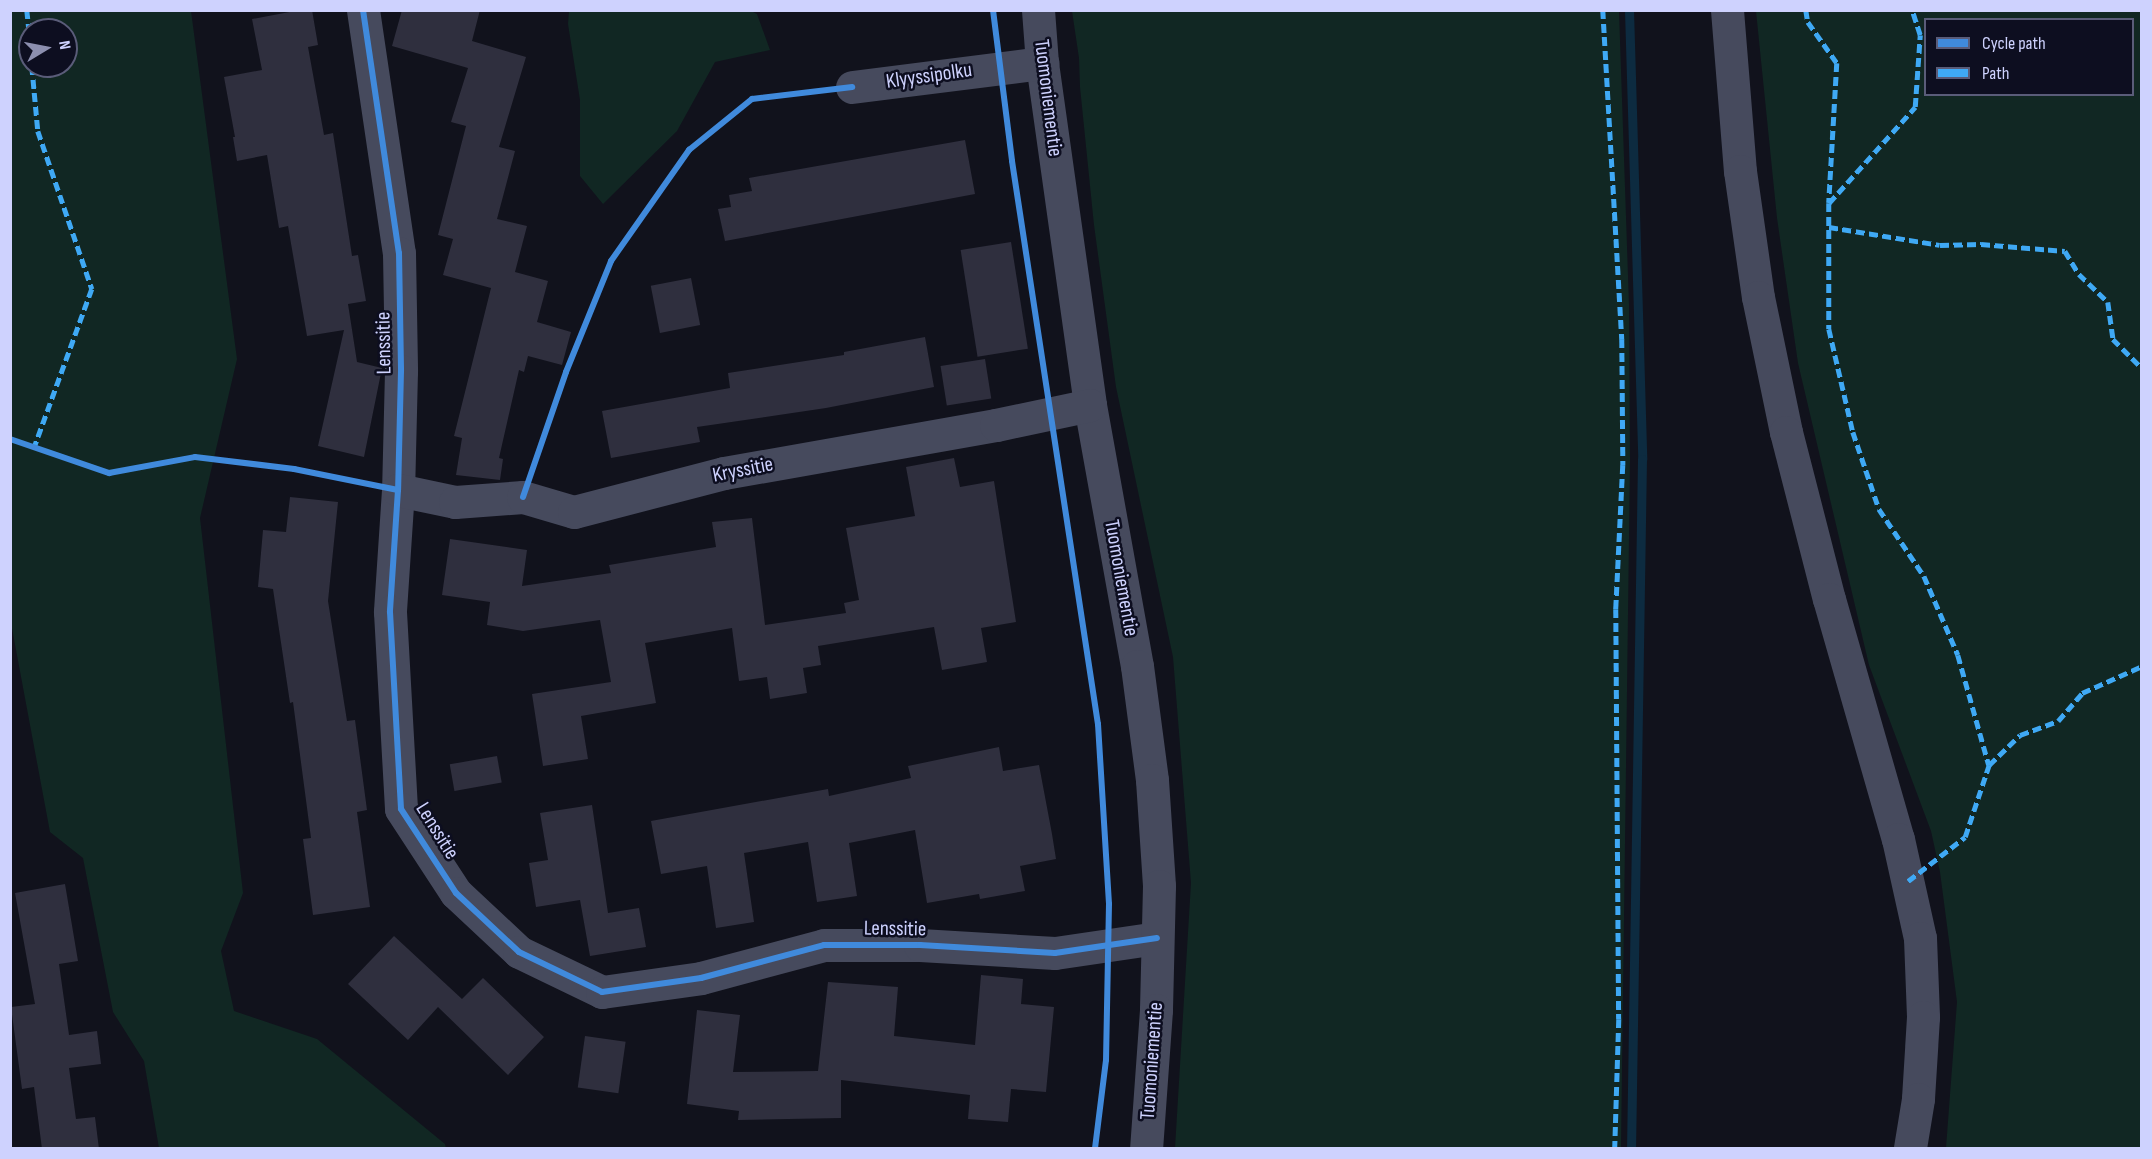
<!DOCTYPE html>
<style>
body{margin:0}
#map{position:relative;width:2152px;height:1159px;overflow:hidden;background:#11121c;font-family:"Sofia Sans Condensed",sans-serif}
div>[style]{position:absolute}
.green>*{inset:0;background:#112723}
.stream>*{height:9px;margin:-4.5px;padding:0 4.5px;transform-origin:4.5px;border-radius:4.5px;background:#0d2b40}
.building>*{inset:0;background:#2f2f3e;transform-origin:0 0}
.minor>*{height:33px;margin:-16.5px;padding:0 16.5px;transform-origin:16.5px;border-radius:16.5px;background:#464a5d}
.quiet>*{height:4.5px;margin-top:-2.25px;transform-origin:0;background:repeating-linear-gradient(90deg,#3fa9f5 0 9px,transparent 0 13.5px)}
.cycleway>*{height:6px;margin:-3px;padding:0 3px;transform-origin:3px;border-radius:3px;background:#408adc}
span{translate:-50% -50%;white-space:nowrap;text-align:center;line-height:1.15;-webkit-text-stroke:5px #0d0e20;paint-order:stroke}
.street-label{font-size:21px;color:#ced2fe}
.frame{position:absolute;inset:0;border:12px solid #ced2fe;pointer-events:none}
.legend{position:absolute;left:1924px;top:18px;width:210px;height:78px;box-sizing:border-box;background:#0d0e20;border:2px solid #5a5c79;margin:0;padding:8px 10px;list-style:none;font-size:18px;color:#ced2fe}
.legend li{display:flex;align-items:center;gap:12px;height:30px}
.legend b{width:30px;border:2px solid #5a5c79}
.north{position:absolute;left:18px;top:18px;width:60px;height:60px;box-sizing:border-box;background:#0d0e20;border:2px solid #5a5c79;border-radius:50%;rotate:80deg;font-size:16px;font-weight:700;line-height:24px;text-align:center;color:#ced2fe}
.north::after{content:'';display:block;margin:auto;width:21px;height:27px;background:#8c8faf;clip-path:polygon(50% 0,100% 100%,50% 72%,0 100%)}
</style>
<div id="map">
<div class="green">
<i style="clip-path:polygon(749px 10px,757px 14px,770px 50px,715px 62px,677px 131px,603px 204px,580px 176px,580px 100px,568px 24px,569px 11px)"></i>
<i style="clip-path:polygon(evenodd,10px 11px,191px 11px,237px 359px,200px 518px,243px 893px,221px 951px,234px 1011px,317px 1039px,445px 1144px,446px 1148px,159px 1148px,144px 1061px,113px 1012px,83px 858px,50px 832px,11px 623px,10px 11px,30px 30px,66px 30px,66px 66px,30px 66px,30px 30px)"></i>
<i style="clip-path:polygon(1072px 11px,1619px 11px,1629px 305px,1630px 461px,1621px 1148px,1175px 1148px,1191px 883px,1173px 657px,1116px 387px,1094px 225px,1080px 87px,1079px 58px)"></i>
<i style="clip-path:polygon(evenodd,1756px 11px,2141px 11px,2141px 1148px,1946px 1148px,1957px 1002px,1940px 872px,1931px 831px,1869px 665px,1798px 363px,1777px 218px,1756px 11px,1926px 20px,2132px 20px,2132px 94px,1926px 94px,1926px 20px)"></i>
</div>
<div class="stream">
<i style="left:1629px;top:10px;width:449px;rotate:88.3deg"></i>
<i style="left:1642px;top:459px;width:689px;rotate:90.91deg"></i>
</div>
<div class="building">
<i style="clip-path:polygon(300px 10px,312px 10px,318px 45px,308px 47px,324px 135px,333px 133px,352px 256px,358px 255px,366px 301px,348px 304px,357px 362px,382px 368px,364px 457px,318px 446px,344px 330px,307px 336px,288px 226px,279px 228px,267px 155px,237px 161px,233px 137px,235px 137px,224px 77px,262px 70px,252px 19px)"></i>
<i style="clip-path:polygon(402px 10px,480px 10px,472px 41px,526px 57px,499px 147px,515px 151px,497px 219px,527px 226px,515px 272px,548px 281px,537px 322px,571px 332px,562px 365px,528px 356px,524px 372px,519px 370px,499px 458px,503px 459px,500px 480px,456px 475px,462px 438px,454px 436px,491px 288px,443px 275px,453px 239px,438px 235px,466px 126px,451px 122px,468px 68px,392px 46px)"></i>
<i style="clip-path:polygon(965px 140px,975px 194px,725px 241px,718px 209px,731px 207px,729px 195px,752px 191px,749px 178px)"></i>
<i style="left:1011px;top:242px;width:108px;height:51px;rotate:81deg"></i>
<i style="left:691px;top:278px;width:48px;height:41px;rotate:79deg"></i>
<i style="clip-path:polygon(925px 337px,934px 387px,826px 408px,697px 427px,700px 442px,611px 458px,602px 411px,730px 388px,728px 373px,844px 355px,844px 352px)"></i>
<i style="left:985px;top:359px;width:40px;height:45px;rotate:81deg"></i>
<i style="clip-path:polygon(954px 458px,960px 487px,994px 481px,1016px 622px,981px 628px,987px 662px,942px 670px,934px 627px,818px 646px,821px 665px,803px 668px,807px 693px,770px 699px,767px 677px,739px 681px,732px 628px,645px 643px,656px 703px,581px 716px,588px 759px,543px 766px,532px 694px,611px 682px,600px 620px,523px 631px,487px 625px,490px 602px,442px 595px,450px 539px,527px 550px,522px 586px,611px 573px,609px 565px,716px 547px,712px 522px,752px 518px,765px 625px,846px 613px,844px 603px,859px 600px,846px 528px,915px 516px,906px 467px)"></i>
<i style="clip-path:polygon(290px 497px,338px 502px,328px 601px,347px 721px,355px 720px,367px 810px,357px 812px,370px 907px,313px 915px,303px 839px,311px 838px,293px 702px,290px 703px,273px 589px,258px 587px,263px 530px,286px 532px)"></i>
<i style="clip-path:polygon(999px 747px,1003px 771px,1039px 765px,1052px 834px,1056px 859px,1020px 866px,1025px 891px,980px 899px,979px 894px,927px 903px,915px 830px,849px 843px,857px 896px,817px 902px,808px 842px,744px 853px,754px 922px,716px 928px,707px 866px,661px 874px,651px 821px,828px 789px,829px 796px,911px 778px,908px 766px)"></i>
<i style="left:497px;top:756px;width:27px;height:48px;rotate:80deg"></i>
<i style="clip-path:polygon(592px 805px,608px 913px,639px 908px,646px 947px,590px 956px,580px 900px,536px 907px,529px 863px,548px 860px,540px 813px)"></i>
<i style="clip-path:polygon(65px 884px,78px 961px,59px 964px,69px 1035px,97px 1031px,101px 1064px,69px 1068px,76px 1119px,95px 1117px,99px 1149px,42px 1149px,34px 1087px,22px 1089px,11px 1007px,35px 1004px,15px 893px)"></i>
<i style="clip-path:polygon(394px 936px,462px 999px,483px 978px,544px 1037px,508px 1075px,438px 1007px,408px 1040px,348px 984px)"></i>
<i style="clip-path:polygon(981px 975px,1023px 979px,1021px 1004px,1054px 1007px,1046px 1092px,1011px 1089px,1008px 1122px,968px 1119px,970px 1095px,841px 1080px,841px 1118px,738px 1120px,739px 1111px,687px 1104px,697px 1010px,740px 1015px,733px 1072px,818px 1071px,828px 982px,898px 987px,894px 1036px,975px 1045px)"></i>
<i style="left:585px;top:1036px;width:41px;height:52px;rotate:8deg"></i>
</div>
<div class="minor">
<i style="left:363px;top:10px;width:246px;rotate:81.6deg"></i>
<i style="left:399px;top:253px;width:118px;rotate:89deg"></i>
<i style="left:401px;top:371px;width:119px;rotate:91.4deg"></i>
<i style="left:398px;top:490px;width:122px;rotate:93.8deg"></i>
<i style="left:390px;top:612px;width:197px;rotate:86.8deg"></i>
<i style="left:401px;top:809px;width:100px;rotate:56.8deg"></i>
<i style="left:456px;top:893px;width:86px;rotate:43.1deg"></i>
<i style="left:519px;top:952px;width:92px;rotate:25.7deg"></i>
<i style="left:602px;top:992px;width:100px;rotate:-8deg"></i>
<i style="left:701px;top:978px;width:127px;rotate:-15deg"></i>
<i style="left:824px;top:945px;width:96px"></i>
<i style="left:920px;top:945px;width:135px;rotate:3.4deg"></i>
<i style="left:1055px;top:953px;width:103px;rotate:-8.4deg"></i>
<i style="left:1038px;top:10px;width:53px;rotate:85.7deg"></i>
<i style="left:1042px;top:63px;width:345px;rotate:82deg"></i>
<i style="left:1090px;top:405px;width:265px;rotate:79.8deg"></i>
<i style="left:1137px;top:666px;width:115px;rotate:82.5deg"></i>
<i style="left:1152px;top:780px;width:106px;rotate:86.2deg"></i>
<i style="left:1159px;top:886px;width:124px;rotate:91.4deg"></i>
<i style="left:1156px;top:1010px;width:138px;rotate:94.1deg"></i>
<i style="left:1727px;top:10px;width:162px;rotate:85.4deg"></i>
<i style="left:1740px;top:171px;width:127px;rotate:81.9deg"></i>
<i style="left:1758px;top:297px;width:138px;rotate:78.3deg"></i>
<i style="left:1786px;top:432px;width:172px;rotate:75.6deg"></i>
<i style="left:1829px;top:599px;width:250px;rotate:74deg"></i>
<i style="left:1898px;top:839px;width:101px;rotate:77.5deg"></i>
<i style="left:1920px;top:938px;width:79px;rotate:87.8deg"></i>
<i style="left:1923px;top:1017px;width:82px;rotate:93.5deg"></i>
<i style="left:1918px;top:1099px;width:50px;rotate:99.3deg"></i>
<i style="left:852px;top:87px;width:192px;rotate:-7.2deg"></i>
<i style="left:398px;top:490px;width:58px;rotate:11.9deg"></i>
<i style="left:455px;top:502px;width:68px;rotate:-4.2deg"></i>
<i style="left:523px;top:497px;width:53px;rotate:16.4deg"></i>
<i style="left:574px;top:512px;width:155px;rotate:-14.6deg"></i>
<i style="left:724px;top:473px;width:276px;rotate:-10deg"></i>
<i style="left:996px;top:425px;width:96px;rotate:-12deg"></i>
</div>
<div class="quiet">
<i style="left:27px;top:10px;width:30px;rotate:84deg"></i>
<i style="left:1603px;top:10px;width:330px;rotate:86.7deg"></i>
<i style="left:1622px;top:339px;width:126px;rotate:89.5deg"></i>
<i style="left:1623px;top:465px;width:144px;rotate:92.8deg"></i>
<i style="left:1616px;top:609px;width:410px;rotate:89.6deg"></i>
<i style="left:1619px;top:1019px;width:129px;rotate:91.8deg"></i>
<i style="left:1806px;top:10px;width:12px;rotate:81deg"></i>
<i style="left:1808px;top:22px;width:50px;rotate:54.7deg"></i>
<i style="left:1837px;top:63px;width:140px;rotate:93.3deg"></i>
<i style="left:1829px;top:203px;width:126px;rotate:90deg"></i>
<i style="left:1829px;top:329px;width:106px;rotate:76.9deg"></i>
<i style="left:1853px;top:432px;width:81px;rotate:71.3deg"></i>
<i style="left:1879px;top:509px;width:81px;rotate:56.1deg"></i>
<i style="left:1924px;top:576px;width:86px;rotate:66.7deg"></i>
<i style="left:1958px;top:655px;width:114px;rotate:74.3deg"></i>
<i style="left:32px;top:66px;width:65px;rotate:84.7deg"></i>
<i style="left:38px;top:131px;width:167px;rotate:71.1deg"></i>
<i style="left:92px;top:289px;width:167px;rotate:110deg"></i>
<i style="left:1829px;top:203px;width:129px;rotate:-48.1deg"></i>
<i style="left:1915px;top:107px;width:72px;rotate:-86deg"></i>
<i style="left:1920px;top:35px;width:26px;rotate:-108deg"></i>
<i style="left:1829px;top:227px;width:112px;rotate:9.2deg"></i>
<i style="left:1940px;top:245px;width:41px;rotate:-1.4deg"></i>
<i style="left:1981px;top:244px;width:84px;rotate:4.8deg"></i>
<i style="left:2065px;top:251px;width:27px;rotate:59deg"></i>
<i style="left:2079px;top:274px;width:40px;rotate:44deg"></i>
<i style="left:2108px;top:302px;width:37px;rotate:82deg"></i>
<i style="left:2113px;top:339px;width:41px;rotate:45deg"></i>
<i style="left:1908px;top:881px;width:72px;rotate:-37.7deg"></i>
<i style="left:1965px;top:837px;width:76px;rotate:-71.6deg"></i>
<i style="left:1989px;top:765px;width:43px;rotate:-44.1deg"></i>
<i style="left:2020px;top:735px;width:40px;rotate:-20.2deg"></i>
<i style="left:2058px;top:721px;width:37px;rotate:-49deg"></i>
<i style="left:2082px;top:693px;width:66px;rotate:-24.2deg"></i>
</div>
<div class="cycleway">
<i style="left:363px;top:10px;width:246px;rotate:81.6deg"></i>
<i style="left:399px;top:253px;width:118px;rotate:89deg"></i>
<i style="left:401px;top:371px;width:119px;rotate:91.4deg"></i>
<i style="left:398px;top:490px;width:122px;rotate:93.8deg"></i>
<i style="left:390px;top:612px;width:197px;rotate:86.8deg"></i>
<i style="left:401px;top:809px;width:100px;rotate:56.8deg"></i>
<i style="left:456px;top:893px;width:86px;rotate:43.1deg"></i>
<i style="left:519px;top:952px;width:92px;rotate:25.7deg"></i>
<i style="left:602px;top:992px;width:100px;rotate:-8deg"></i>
<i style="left:701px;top:978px;width:127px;rotate:-15deg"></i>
<i style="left:824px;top:945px;width:96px"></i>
<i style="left:920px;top:945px;width:135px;rotate:3.4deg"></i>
<i style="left:1055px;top:953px;width:103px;rotate:-8.4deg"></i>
<i style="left:993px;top:10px;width:152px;rotate:82.8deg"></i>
<i style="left:1012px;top:161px;width:570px;rotate:81.32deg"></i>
<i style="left:1098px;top:724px;width:180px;rotate:86.5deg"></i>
<i style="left:1109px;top:904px;width:156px;rotate:91.1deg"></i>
<i style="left:1106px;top:1060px;width:89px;rotate:97.1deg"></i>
<i style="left:10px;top:439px;width:105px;rotate:19deg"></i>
<i style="left:109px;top:473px;width:87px;rotate:-10.5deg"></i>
<i style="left:195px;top:457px;width:100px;rotate:6.9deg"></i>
<i style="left:294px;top:469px;width:106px;rotate:11.4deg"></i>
<i style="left:523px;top:497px;width:132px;rotate:-71deg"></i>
<i style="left:566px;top:372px;width:120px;rotate:-67.9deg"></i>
<i style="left:611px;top:261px;width:136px;rotate:-54.9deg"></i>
<i style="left:689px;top:150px;width:81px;rotate:-39deg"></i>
<i style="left:752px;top:99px;width:101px;rotate:-6.8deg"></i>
</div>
<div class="street-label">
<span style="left:929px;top:76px;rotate:-8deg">Klyyssipolku</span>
<span style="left:1048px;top:98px;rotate:83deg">Tuomoniementie</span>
<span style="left:384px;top:343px;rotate:-91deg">Lenssitie</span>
<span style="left:743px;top:470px;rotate:-11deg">Kryssitie</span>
<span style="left:1121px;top:578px;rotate:80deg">Tuomoniementie</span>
<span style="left:437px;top:831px;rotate:58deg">Lenssitie</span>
<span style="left:895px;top:929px;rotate:1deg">Lenssitie</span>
<span style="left:1152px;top:1061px;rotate:-86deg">Tuomoniementie</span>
</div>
<div class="frame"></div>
<ul class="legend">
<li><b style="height:8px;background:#408adc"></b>Cycle path</li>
<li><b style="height:8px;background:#3fa9f5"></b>Path</li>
</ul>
<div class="north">N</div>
</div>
